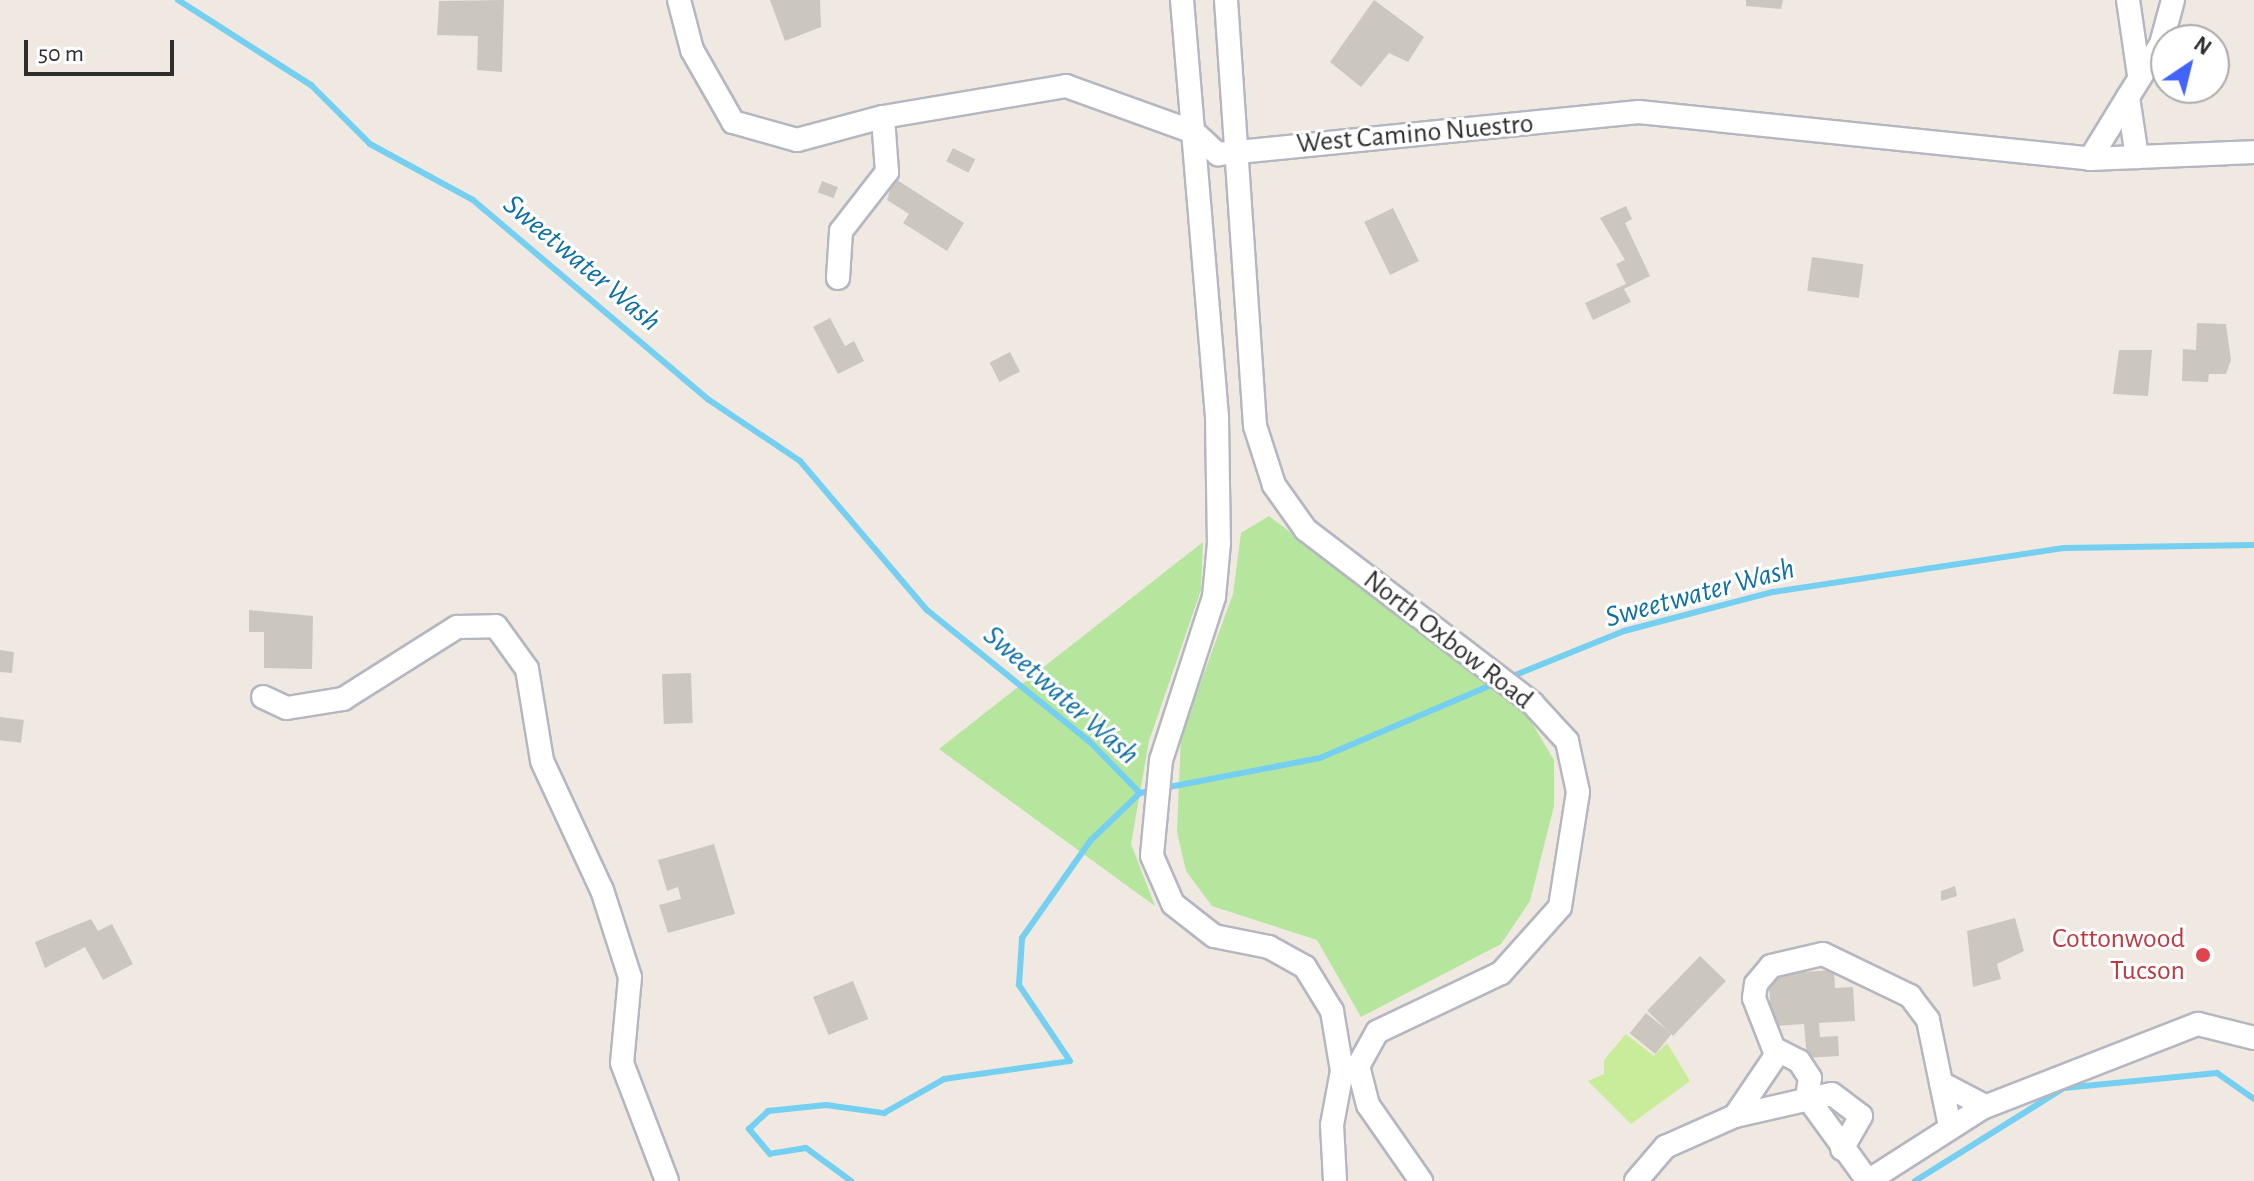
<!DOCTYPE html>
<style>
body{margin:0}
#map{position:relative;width:2254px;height:1181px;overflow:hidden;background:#efe9e1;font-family:"Alegreya Sans",sans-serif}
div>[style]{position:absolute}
.green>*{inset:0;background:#b6e59e}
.pitch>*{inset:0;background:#c9ec9a}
.stream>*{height:6px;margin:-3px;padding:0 3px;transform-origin:3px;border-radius:3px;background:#75cff0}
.building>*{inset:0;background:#cbc7bf;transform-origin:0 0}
.roads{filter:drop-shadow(2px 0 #b4b7c1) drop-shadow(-2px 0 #b4b7c1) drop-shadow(0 2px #b4b7c1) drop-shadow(0 -2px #b4b7c1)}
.minor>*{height:22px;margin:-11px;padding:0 11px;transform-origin:11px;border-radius:11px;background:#fff}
.dots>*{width:22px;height:22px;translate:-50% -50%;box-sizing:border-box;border:4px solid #fff;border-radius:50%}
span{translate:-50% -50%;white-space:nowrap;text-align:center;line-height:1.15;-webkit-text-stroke:6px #fff;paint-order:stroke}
.street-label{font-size:28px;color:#2e2e2e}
.health-label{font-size:28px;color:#be3a42}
.right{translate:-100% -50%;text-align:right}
.water-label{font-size:30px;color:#0d6fa3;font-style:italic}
.north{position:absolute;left:2150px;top:24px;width:80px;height:80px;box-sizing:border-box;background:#fff;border:2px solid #ababab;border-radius:50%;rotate:35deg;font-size:22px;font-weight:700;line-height:32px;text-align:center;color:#2e2e2e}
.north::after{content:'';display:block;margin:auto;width:28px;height:36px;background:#4264fb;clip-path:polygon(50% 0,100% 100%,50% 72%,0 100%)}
.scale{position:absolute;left:24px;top:40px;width:150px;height:36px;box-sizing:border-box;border:4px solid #2e2e2e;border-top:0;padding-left:10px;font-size:24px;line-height:28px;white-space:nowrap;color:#2e2e2e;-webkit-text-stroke:6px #fff;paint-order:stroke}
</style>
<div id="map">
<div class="green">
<i style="clip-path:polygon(1269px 516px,1524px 710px,1554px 760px,1554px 806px,1530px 901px,1501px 944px,1361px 1017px,1317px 940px,1212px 906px,1186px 871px,1177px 832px,1181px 736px,1233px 594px,1241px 533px)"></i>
<i style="clip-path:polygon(1203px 542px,1201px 590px,1149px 741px,1131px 844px,1155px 906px,939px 749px)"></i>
</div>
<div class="pitch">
<i style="clip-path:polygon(1626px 1034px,1654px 1056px,1667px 1043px,1690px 1081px,1631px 1124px,1588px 1081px,1604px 1074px,1604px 1060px)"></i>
</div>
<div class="stream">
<i style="left:178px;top:0;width:158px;rotate:32.6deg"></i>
<i style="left:311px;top:85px;width:83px;rotate:45deg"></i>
<i style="left:370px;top:144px;width:117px;rotate:28.5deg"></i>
<i style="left:473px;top:200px;width:309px;rotate:40.3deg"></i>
<i style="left:709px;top:400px;width:110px;rotate:33.8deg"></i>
<i style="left:800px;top:461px;width:196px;rotate:49.6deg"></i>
<i style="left:927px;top:610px;width:208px;rotate:39deg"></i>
<i style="left:1089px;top:741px;width:73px;rotate:45.6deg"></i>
<i style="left:1140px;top:793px;width:13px;rotate:-13deg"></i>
<i style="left:1508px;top:678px;width:125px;rotate:-22.1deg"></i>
<i style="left:1624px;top:631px;width:154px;rotate:-14.7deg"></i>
<i style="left:1773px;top:592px;width:294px;rotate:-8.6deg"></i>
<i style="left:2064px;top:548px;width:190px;rotate:-0.9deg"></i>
<i style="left:1164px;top:788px;width:159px;rotate:-10.9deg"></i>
<i style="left:1320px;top:758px;width:194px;rotate:-23.1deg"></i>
<i style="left:851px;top:1181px;width:56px;rotate:-143.7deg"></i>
<i style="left:806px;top:1148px;width:36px;rotate:171deg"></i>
<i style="left:770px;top:1154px;width:33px;rotate:-130deg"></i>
<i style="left:749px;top:1129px;width:26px;rotate:-43deg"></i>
<i style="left:768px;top:1111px;width:58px;rotate:-5.9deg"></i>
<i style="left:826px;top:1105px;width:59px;rotate:7.9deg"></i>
<i style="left:884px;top:1113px;width:69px;rotate:-29.5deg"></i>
<i style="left:944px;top:1079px;width:127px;rotate:-8.1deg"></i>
<i style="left:1070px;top:1061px;width:92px;rotate:-123.9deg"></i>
<i style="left:1019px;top:985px;width:47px;rotate:-86.3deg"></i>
<i style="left:1022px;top:938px;width:120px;rotate:-54.9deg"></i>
<i style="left:1091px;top:840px;width:68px;rotate:-43.8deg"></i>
<i style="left:1915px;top:1181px;width:176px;rotate:-32deg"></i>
<i style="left:2064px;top:1088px;width:154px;rotate:-5.6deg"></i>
<i style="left:2217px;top:1073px;width:45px;rotate:35.1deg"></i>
</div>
<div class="building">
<i style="clip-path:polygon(504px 0,502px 72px,477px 70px,478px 36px,437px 35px,439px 1px)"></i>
<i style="clip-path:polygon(770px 0,820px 0,821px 27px,785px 41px)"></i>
<i style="clip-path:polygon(1374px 0,1424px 37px,1408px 62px,1389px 53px,1361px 87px,1330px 62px)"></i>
<i style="clip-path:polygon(1746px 0,1783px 0,1781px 9px,1746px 6px)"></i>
<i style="left:953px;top:148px;width:25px;height:15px;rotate:27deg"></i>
<i style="clip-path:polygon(894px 178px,964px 223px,947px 251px,903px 223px,909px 214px,887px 200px)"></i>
<i style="left:822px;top:181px;width:17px;height:12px;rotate:21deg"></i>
<i style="clip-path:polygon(1626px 206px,1632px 219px,1625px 223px,1650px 276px,1624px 289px,1631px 302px,1593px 320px,1585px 303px,1626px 284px,1616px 264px,1625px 260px,1600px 218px)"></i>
<i style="left:1393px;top:208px;width:59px;height:32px;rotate:64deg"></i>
<i style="left:1812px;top:257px;width:52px;height:34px;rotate:8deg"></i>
<i style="clip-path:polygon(830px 318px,845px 346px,854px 341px,864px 361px,838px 374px,813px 327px)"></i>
<i style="clip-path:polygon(2197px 323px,2226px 324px,2231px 360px,2226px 374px,2209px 374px,2208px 382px,2182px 381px,2183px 349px,2196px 350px)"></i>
<i style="clip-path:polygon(2119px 350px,2152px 350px,2148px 396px,2113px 394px)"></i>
<i style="left:1010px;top:352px;width:22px;height:23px;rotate:63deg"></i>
<i style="clip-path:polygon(249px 610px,313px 616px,312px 669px,264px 668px,264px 632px,249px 632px)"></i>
<i style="clip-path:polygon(0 650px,14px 652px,12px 673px,0 672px)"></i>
<i style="left:691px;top:673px;width:50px;height:29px;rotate:88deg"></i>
<i style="left:0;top:717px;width:24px;height:23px;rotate:7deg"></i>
<i style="clip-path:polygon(714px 844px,735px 914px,668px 933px,659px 905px,681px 899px,678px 887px,667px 891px,658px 860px)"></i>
<i style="clip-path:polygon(1955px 886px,1957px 896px,1941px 901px,1941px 891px)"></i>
<i style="clip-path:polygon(2015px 918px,2024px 951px,1997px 964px,2001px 979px,1973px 987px,1967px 931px)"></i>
<i style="clip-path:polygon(91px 919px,98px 931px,112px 924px,133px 964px,103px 980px,85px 947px,45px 968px,35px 942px)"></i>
<i style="left:1700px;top:956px;width:36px;height:76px;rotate:44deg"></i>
<i style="clip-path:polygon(1834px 970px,1835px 988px,1853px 987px,1855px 1021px,1819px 1023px,1820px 1037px,1838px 1036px,1839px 1056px,1807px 1058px,1804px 1024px,1772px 1026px,1768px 974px)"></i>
<i style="left:853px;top:981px;width:41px;height:43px;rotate:68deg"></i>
<i style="left:1646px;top:1013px;width:33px;height:26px;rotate:39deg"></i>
</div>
<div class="roads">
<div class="minor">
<i style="left:679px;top:0;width:52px;rotate:75.4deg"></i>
<i style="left:692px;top:50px;width:83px;rotate:60.3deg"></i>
<i style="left:733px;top:122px;width:66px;rotate:15.7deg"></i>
<i style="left:797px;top:140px;width:89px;rotate:-15deg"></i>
<i style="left:883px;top:117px;width:186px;rotate:-9.6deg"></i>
<i style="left:1066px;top:86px;width:136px;rotate:19.8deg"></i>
<i style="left:1194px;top:132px;width:33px;rotate:43deg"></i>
<i style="left:1218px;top:154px;width:423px;rotate:-5.7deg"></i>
<i style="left:1639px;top:112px;width:453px;rotate:5.9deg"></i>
<i style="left:2090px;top:159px;width:164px;rotate:-2.4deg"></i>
<i style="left:1182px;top:0;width:420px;rotate:85.2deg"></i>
<i style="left:1217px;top:419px;width:124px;rotate:89.1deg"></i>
<i style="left:1219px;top:543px;width:54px;rotate:95.3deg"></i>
<i style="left:1214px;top:597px;width:171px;rotate:108deg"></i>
<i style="left:1161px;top:760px;width:96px;rotate:95.4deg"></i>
<i style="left:1152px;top:856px;width:52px;rotate:66.4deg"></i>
<i style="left:1173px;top:904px;width:52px;rotate:38deg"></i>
<i style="left:1214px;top:936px;width:56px;rotate:11.3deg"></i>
<i style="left:1269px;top:947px;width:41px;rotate:29.1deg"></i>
<i style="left:1305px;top:967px;width:52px;rotate:58.5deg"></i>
<i style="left:1332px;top:1011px;width:61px;rotate:80.5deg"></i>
<i style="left:1342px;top:1071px;width:55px;rotate:100.5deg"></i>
<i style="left:1332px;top:1125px;width:56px;rotate:86.9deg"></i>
<i style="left:1226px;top:0;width:427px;rotate:86.1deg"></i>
<i style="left:1255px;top:426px;width:62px;rotate:72.1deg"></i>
<i style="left:1274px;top:485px;width:55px;rotate:54.6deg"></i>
<i style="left:1306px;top:530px;width:285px;rotate:37.4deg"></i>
<i style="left:1532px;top:703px;width:52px;rotate:47.4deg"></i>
<i style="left:1567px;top:741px;width:52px;rotate:77.8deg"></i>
<i style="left:1578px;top:792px;width:116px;rotate:98.9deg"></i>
<i style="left:1560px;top:907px;width:89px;rotate:131.8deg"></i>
<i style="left:1501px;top:973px;width:137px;rotate:154.6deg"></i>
<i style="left:1377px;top:1032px;width:39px;rotate:119deg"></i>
<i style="left:1358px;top:1066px;width:40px;rotate:75.6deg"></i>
<i style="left:1368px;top:1105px;width:93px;rotate:55.1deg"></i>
<i style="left:2128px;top:0;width:76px;rotate:81.7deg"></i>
<i style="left:2128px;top:97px;width:62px;rotate:-58.1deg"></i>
<i style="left:2161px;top:44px;width:46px;rotate:-74.7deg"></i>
<i style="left:2090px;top:159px;width:73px;rotate:-58.5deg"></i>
<i style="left:2128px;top:97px;width:61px;rotate:81.5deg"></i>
<i style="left:838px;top:278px;width:47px;rotate:-86.3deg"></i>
<i style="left:841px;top:231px;width:75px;rotate:-52.1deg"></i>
<i style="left:887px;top:172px;width:55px;rotate:-94.2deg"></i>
<i style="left:263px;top:697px;width:26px;rotate:25deg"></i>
<i style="left:287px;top:708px;width:57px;rotate:-9.1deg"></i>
<i style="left:343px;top:699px;width:135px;rotate:-32.3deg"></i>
<i style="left:457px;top:627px;width:39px;rotate:-1deg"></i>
<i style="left:496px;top:626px;width:53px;rotate:54.2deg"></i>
<i style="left:527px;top:669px;width:93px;rotate:80.7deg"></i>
<i style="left:542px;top:761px;width:142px;rotate:65.1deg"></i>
<i style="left:602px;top:890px;width:91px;rotate:72.2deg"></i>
<i style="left:630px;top:977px;width:86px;rotate:95.3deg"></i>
<i style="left:622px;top:1063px;width:126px;rotate:69.1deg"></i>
<i style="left:1775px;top:1052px;width:58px;rotate:-111.3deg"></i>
<i style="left:1754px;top:998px;width:14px;rotate:-82deg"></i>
<i style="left:1756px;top:984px;width:23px;rotate:-50deg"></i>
<i style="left:1771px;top:966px;width:53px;rotate:-13deg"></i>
<i style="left:1823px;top:954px;width:97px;rotate:25.8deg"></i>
<i style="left:1910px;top:996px;width:30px;rotate:53deg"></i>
<i style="left:1928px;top:1020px;width:108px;rotate:78.3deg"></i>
<i style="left:1941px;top:1083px;width:50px;rotate:27.6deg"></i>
<i style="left:1735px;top:1116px;width:99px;rotate:-12.8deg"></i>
<i style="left:1832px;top:1094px;width:36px;rotate:37deg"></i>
<i style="left:1861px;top:1116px;width:38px;rotate:120deg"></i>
<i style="left:1636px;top:1181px;width:45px;rotate:-49.5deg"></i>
<i style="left:1665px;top:1147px;width:77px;rotate:-23.9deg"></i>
<i style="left:1735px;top:1116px;width:78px;rotate:-55.9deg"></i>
<i style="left:1779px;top:1051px;width:22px;rotate:27deg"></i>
<i style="left:1799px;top:1061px;width:20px;rotate:57deg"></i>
<i style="left:1810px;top:1078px;width:19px;rotate:99deg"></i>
<i style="left:1807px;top:1097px;width:104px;rotate:54deg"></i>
<i style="left:1868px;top:1181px;width:135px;rotate:-32.6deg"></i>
<i style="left:1982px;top:1108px;width:232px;rotate:-21.3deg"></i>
<i style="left:2198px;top:1024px;width:58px;rotate:14deg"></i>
</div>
</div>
<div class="dots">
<i style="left:2203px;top:955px;background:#e0444e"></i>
</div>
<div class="street-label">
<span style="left:1415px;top:134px;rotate:-5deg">West Camino Nuestro</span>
<span style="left:1448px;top:640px;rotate:38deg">North Oxbow Road</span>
</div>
<div class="health-label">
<span class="right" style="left:2185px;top:955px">Cottonwood<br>Tucson</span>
</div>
<div class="water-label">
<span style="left:582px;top:263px;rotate:40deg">Sweetwater Wash</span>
<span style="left:1700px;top:593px;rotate:-15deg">Sweetwater Wash</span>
<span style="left:1061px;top:695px;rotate:41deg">Sweetwater Wash</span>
</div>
<div class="north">N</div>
<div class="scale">50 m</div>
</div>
